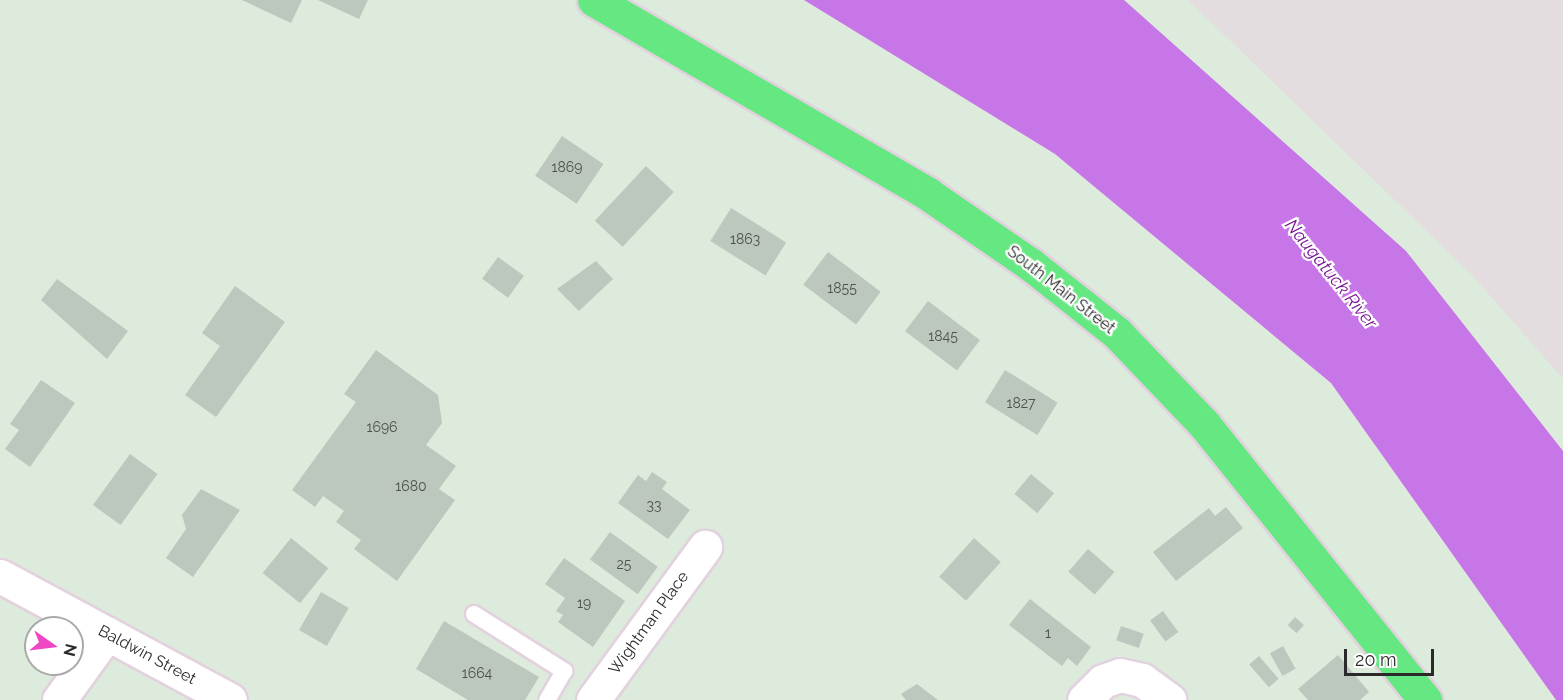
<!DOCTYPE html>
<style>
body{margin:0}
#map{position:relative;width:1563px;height:700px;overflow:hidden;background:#ddebdd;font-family:Raleway,sans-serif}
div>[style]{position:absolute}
.industrial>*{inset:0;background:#e4dddf}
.water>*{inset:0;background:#c776e7}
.building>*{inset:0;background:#bcc7bd;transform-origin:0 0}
.roads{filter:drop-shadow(2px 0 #e2d2de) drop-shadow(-2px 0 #e2d2de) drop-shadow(0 2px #e2d2de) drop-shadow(0 -2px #e2d2de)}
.service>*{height:16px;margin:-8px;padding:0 8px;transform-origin:8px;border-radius:8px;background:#fff}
.minor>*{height:33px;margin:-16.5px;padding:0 16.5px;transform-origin:16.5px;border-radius:16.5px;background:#fff}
.secondary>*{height:33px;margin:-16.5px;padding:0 16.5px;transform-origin:16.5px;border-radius:16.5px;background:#fff}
.primary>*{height:33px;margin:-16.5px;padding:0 16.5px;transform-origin:16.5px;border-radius:16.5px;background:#65e881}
span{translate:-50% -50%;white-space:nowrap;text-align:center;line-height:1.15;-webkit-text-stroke:4.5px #fff;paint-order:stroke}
.number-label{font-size:14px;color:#4e514f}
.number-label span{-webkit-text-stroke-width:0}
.street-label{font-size:16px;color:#2a2a2a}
.water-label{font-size:18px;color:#791593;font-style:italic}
.north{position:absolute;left:24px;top:616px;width:60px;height:60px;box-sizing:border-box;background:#fff;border:2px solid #aaa;border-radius:50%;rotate:104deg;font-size:16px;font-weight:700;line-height:24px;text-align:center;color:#2a2a2a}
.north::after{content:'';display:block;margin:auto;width:21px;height:27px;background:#ef46c3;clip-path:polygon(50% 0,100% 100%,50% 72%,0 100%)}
.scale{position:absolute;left:1344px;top:649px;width:90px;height:27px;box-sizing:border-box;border:3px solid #2a2a2a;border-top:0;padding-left:8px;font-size:18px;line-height:21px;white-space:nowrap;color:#2a2a2a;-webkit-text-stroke:4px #fff;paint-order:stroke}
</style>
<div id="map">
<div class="industrial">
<i style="clip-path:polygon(1188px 0,1563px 0,1563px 379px,1473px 276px)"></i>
</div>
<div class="water">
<i style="clip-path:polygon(804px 0,1124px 0,1406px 251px,1563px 451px,1563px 700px,1556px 700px,1331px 383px,1055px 154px)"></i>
</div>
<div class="building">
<i style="clip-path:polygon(242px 0,302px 0,291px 23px)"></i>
<i style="clip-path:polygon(318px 0,368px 0,359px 19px)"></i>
<i style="left:562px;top:136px;width:50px;height:48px;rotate:34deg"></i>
<i style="left:646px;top:166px;width:38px;height:75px;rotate:43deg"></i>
<i style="left:731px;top:208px;width:65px;height:39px;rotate:32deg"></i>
<i style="left:828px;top:252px;width:66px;height:41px;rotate:37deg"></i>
<i style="left:498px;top:257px;width:32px;height:27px;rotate:36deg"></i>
<i style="clip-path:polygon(596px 261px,613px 279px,579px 311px,557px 289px)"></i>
<i style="clip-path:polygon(57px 279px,128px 331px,107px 359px,41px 300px)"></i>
<i style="clip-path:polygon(235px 286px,285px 322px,216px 417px,185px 395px,220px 346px,202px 333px)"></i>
<i style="left:928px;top:301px;width:65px;height:38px;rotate:37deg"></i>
<i style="clip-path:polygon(376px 350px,438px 395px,442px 423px,426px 445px,456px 466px,439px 489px,455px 500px,397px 581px,354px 549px,361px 540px,336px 522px,344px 511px,323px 496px,315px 507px,292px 490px,356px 402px,344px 394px)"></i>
<i style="left:1005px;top:370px;width:62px;height:38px;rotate:32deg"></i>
<i style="clip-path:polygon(41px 380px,75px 403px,30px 467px,5px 449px,19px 430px,10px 424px)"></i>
<i style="left:130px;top:454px;width:34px;height:63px;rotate:36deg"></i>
<i style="clip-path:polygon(652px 472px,667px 482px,662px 489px,690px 510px,668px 539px,618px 503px,638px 475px,646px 481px)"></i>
<i style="left:1031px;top:474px;width:30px;height:26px;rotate:40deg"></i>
<i style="clip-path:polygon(201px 489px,240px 510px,193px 577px,166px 558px,186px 529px,182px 515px)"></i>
<i style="clip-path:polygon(1226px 507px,1243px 528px,1176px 581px,1153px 552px,1209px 508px,1215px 516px)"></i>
<i style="left:610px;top:532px;width:59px;height:34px;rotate:36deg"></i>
<i style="left:291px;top:538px;width:48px;height:45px;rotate:39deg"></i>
<i style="left:974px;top:538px;width:36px;height:52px;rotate:42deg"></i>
<i style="left:1088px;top:549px;width:35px;height:30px;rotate:41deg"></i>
<i style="clip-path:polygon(564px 558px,625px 601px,593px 647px,558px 622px,563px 615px,556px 611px,565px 598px,545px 584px)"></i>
<i style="left:321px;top:592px;width:32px;height:44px;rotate:30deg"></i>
<i style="clip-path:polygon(1030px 599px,1091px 647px,1077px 666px,1068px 658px,1062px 666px,1009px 625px)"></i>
<i style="left:1163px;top:611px;width:26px;height:16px;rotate:54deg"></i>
<i style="left:1295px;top:617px;width:12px;height:11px;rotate:42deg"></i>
<i style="clip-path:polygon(444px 621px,539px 677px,525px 700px,468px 700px,416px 669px)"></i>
<i style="left:1121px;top:626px;width:24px;height:15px;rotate:19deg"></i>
<i style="left:1283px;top:646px;width:26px;height:15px;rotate:61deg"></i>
<i style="clip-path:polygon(1338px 655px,1369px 692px,1360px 700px,1308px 700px,1298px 689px)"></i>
<i style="left:1259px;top:656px;width:30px;height:13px;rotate:49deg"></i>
<i style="clip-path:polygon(917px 684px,938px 700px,906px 700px,901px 694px)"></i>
</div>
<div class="roads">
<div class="service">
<i style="left:474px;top:614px;width:107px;rotate:32.3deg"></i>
<i style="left:564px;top:671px;width:34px;rotate:120deg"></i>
</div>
<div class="minor">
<i style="left:59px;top:700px;width:82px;rotate:-54deg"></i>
<i style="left:593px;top:700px;width:190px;rotate:-53.8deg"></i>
<i style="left:1084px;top:700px;width:27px;rotate:-45deg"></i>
<i style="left:1103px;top:681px;width:18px;rotate:-19deg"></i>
<i style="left:1120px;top:675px;width:23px;rotate:13deg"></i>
<i style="left:1142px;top:680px;width:34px;rotate:36deg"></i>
</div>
<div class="secondary">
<i style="left:0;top:576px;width:261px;rotate:28.3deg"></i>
</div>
<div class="primary">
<i style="left:594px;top:0;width:386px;rotate:30.1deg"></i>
<i style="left:928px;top:194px;width:124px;rotate:34.5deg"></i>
<i style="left:1030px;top:264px;width:111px;rotate:38.4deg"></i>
<i style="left:1117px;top:333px;width:126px;rotate:46.3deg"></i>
<i style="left:1204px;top:424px;width:354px;rotate:51.3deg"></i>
</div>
</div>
<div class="number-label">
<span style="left:567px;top:167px">1869</span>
<span style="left:745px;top:239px">1863</span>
<span style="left:842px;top:288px">1855</span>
<span style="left:943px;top:336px">1845</span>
<span style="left:1021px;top:403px">1827</span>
<span style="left:382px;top:427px">1696</span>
<span style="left:411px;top:486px">1680</span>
<span style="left:654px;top:505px">33</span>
<span style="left:624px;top:564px">25</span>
<span style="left:584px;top:603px">19</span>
<span style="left:1048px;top:633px">1</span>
<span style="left:477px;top:673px">1664</span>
</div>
<div class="street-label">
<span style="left:1061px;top:290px;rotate:38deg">South Main Street</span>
<span style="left:649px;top:623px;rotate:-54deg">Wightman Place</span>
<span style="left:147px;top:655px;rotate:28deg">Baldwin Street</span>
</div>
<div class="water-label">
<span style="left:1331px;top:274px;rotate:51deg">Naugatuck River</span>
</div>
<div class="north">N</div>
<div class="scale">20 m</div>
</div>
